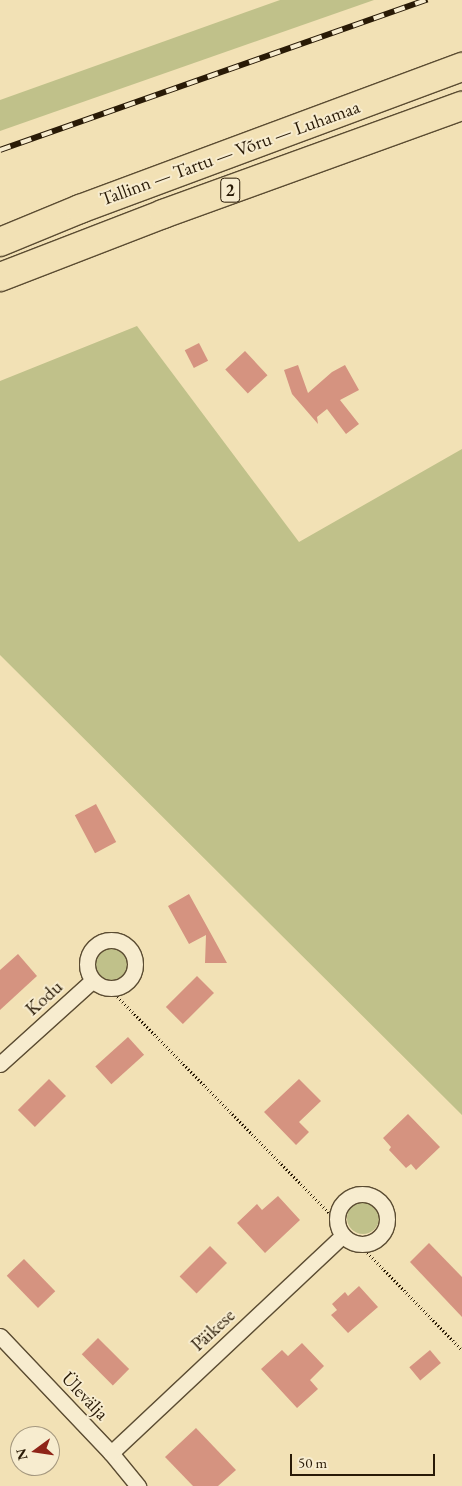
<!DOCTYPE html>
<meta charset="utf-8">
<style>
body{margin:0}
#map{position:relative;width:462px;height:1486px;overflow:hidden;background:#f2e1b5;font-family:"EB Garamond",serif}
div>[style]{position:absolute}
.green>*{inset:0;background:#c0c18a}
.round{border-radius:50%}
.building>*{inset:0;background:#d59380;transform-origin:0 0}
.path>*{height:3px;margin-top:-1.5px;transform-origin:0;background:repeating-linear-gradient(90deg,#291a06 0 1px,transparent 0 3.5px)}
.roads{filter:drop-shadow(1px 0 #5b4c32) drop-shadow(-1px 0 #5b4c32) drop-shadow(0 1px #5b4c32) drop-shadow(0 -1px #5b4c32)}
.street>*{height:15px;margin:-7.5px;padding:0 7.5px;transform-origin:7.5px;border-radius:7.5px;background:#f7eccf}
.street>.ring{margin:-7.5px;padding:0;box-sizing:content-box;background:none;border:15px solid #f7eccf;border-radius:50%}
.highway>*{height:28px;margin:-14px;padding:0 14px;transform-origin:14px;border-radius:14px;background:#f2e1b5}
.rail>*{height:5.5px;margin-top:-2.75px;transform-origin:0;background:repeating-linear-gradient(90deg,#f7eccf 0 11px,#291a06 0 22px);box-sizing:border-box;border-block:1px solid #291a06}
span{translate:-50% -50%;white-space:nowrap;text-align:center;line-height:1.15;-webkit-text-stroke:4px #f7eccf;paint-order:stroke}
.shield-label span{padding:1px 4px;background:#f7eccf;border:1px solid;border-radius:4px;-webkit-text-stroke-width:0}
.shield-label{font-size:18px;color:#291a06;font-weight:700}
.street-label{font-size:19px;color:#291a06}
.north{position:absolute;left:10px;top:1426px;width:50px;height:50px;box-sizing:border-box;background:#f7eccf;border:1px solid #a5987f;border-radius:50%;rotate:256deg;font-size:14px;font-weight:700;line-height:20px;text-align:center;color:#291a06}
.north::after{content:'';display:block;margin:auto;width:18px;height:22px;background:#8f2418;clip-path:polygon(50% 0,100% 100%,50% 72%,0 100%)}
.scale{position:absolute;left:290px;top:1454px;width:145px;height:22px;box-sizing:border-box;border:2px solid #291a06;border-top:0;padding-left:6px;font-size:15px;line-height:18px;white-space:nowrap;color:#291a06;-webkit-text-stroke:4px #f7eccf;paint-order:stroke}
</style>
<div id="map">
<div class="green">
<i style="clip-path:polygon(280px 0,374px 0,0 131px,0 100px)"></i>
<i style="clip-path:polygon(137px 326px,299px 542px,462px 449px,462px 1115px,0 655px,0 381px)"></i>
<i class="round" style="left:94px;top:947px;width:34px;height:34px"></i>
<i class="round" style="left:347px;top:1202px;width:32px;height:32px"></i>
</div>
<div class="building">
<i style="left:199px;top:343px;width:20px;height:16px;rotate:63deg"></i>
<i style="left:245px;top:351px;width:33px;height:27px;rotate:47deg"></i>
<i style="clip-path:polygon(298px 365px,308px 393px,332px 372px,345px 365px,359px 390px,340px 400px,359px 424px,346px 434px,327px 409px,317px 417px,318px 424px,292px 394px,284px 370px)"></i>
<i style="left:96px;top:804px;width:43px;height:24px;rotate:62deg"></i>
<i style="clip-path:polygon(189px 894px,210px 932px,227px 963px,205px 963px,206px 935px,189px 944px,168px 906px)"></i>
<i style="clip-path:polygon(18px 954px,37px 976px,0 1010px,0 970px)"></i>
<i style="left:197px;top:976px;width:24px;height:44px;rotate:45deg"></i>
<i style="left:128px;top:1037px;width:24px;height:44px;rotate:48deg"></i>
<i style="left:49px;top:1079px;width:24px;height:44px;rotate:45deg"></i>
<i style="clip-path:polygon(299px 1079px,321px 1101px,299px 1122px,309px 1132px,296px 1145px,264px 1112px)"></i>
<i style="clip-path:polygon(408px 1114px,440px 1147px,416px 1170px,411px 1164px,406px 1168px,389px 1150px,391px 1147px,383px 1138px)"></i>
<i style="clip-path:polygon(278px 1196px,300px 1220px,265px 1253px,237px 1223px,257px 1204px,262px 1210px)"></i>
<i style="clip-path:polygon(429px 1243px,462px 1277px,462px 1317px,410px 1262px)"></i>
<i style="left:210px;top:1246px;width:24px;height:43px;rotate:45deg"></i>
<i style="left:24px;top:1259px;width:45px;height:24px;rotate:46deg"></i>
<i style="clip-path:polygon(359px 1286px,378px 1307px,348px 1333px,331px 1315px,337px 1310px,332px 1304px,345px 1292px,348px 1296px)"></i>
<i style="left:98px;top:1338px;width:44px;height:23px;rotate:45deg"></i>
<i style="clip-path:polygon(302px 1343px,324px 1366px,310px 1380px,318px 1389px,297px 1408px,261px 1369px,282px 1350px,288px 1356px)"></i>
<i style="left:430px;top:1350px;width:17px;height:27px;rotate:50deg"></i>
<i style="clip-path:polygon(196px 1428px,236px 1470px,218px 1486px,193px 1486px,165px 1457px)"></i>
</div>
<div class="path">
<i style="left:110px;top:989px;width:323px;rotate:45.6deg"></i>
<i style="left:360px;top:1245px;width:146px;rotate:45.8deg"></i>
</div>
<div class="roads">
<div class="street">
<i class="ring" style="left:87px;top:940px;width:33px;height:33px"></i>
<i style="left:0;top:1064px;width:124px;rotate:-42.1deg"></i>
<i class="ring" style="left:337px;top:1194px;width:35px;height:35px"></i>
<i style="left:0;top:1336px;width:161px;rotate:46.5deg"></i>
<i style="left:111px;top:1453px;width:43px;rotate:50.7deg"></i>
<i style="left:111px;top:1453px;width:317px;rotate:-43.2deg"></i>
</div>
<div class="highway">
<i style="left:0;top:242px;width:87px;rotate:-22.4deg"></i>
<i style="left:80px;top:209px;width:408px;rotate:-20.4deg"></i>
<i style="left:0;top:277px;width:175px;rotate:-21.1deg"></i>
<i style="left:163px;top:214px;width:318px;rotate:-19.9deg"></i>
</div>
</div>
<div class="rail">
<i style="left:0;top:150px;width:453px;rotate:-19.4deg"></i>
</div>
<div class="shield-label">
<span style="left:230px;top:190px">2</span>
</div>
<div class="street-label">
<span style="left:230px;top:153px;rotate:-20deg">Tallinn — Tartu — Võru — Luhamaa</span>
<span style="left:44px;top:998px;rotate:-42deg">Kodu</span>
<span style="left:213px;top:1330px;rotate:-43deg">Päikese</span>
<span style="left:85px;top:1396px;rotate:46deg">Ülevälja</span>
</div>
<div class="north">N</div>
<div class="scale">50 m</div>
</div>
